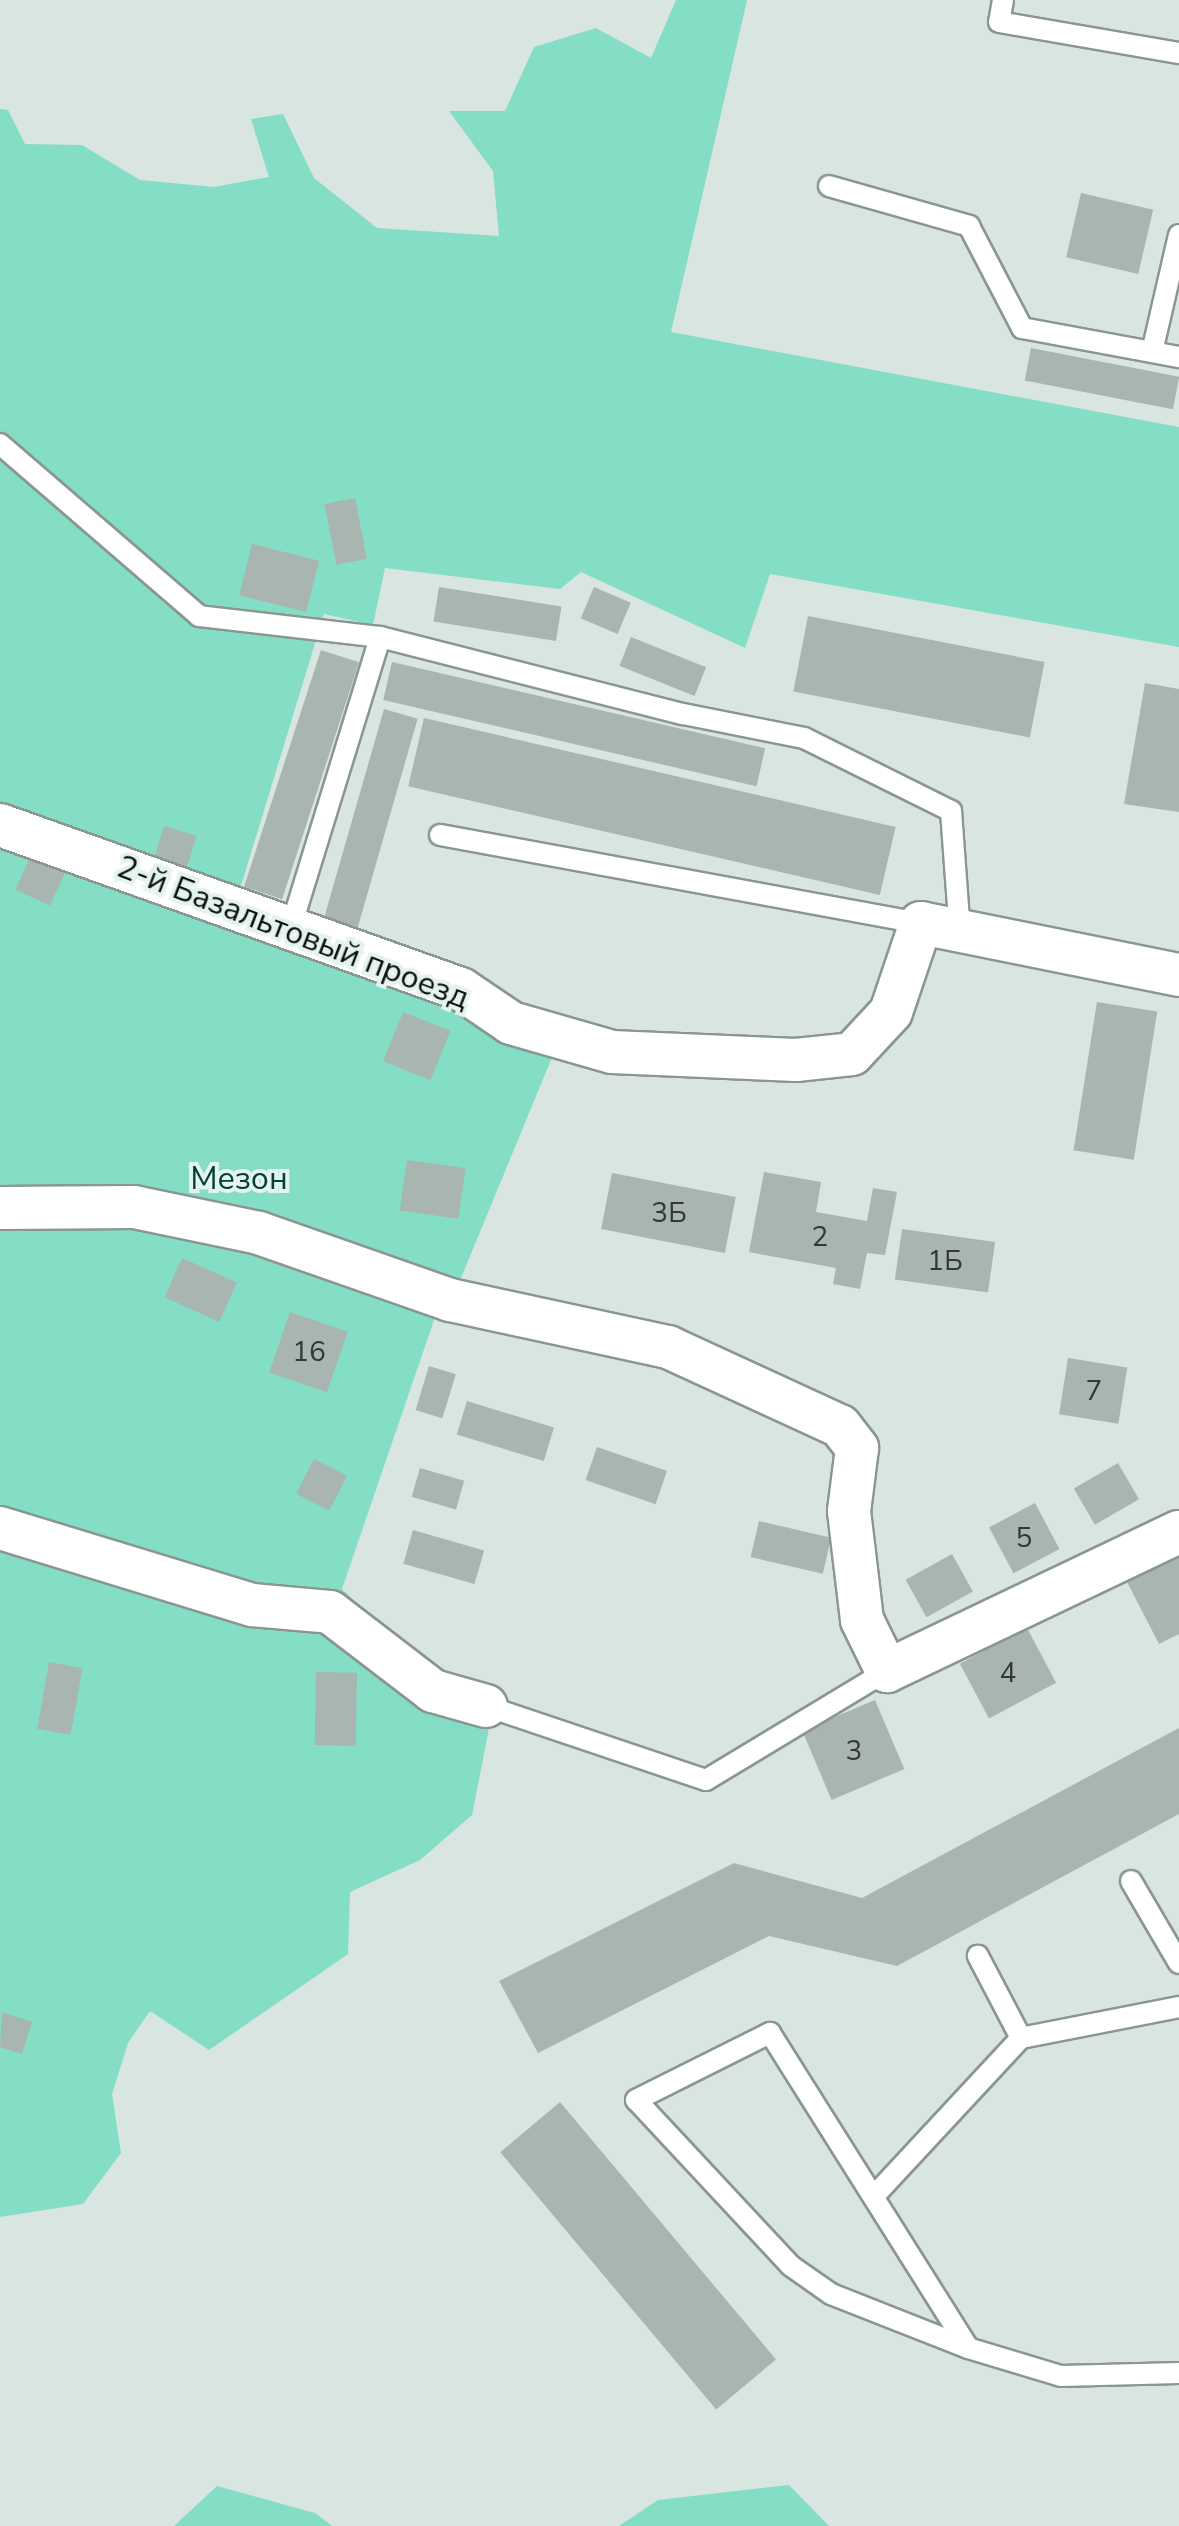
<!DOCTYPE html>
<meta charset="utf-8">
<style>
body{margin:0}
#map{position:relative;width:1179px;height:2526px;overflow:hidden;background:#d8e5e1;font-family:"Nunito Sans",sans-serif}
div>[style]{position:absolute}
.green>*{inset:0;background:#84ddc5}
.building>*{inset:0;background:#a8b5b1;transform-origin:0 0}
.roads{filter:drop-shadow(2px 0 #899692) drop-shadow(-2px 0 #899692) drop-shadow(0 2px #899692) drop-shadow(0 -2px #899692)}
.service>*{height:20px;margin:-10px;padding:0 10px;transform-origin:10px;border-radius:10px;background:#fff}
.minor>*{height:42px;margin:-21px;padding:0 21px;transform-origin:21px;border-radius:21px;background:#fff}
span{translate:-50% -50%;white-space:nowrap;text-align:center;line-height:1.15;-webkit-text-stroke:8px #e5f3ee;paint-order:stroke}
.number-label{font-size:28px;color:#313835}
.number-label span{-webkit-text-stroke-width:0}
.street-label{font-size:32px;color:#090e0c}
.park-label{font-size:32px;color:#044135}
</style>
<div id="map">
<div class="green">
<i style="clip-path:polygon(676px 0,747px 0,671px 332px,1179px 427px,1179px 647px,770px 574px,745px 648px,581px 572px,560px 589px,385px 568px,373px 625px,324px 614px,240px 889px,553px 1055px,461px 1278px,434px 1320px,342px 1589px,429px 1673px,495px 1698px,472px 1815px,420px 1860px,350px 1892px,348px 1954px,209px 2050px,150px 2011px,128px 2043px,112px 2094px,121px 2153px,83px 2204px,0 2217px,0 109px,8px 110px,25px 144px,82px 145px,140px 180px,214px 187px,269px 177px,251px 119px,283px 114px,314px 178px,377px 228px,499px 236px,493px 171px,449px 111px,505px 111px,534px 47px,596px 28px,651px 58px)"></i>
<i style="clip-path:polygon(789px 2485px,829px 2526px,619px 2526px,658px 2500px)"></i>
<i style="clip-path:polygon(217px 2486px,315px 2513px,332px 2526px,174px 2526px)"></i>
</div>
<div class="building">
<i style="left:1081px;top:193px;width:74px;height:66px;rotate:13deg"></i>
<i style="left:1031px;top:348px;width:151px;height:33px;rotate:11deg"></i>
<i style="left:355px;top:498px;width:62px;height:31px;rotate:79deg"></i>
<i style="left:252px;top:544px;width:69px;height:53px;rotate:14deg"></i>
<i style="left:439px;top:587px;width:124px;height:35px;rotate:9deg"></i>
<i style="left:594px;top:587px;width:40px;height:34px;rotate:23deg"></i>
<i style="left:808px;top:616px;width:241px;height:77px;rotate:11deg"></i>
<i style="left:631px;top:637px;width:81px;height:31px;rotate:22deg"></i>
<i style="left:321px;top:650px;width:40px;height:249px;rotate:18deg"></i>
<i style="left:392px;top:662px;width:383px;height:39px;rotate:13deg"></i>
<i style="clip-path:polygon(1145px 683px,1179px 689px,1179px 812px,1124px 804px)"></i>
<i style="left:384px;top:709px;width:35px;height:224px;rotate:16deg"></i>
<i style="left:424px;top:718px;width:484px;height:70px;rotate:13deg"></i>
<i style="left:164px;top:826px;width:34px;height:41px;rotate:17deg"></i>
<i style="left:31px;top:856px;width:38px;height:37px;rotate:25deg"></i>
<i style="left:1097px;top:1002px;width:61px;height:150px;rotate:9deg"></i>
<i style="left:403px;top:1012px;width:51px;height:53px;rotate:22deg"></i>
<i style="left:407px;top:1160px;width:59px;height:51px;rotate:8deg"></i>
<i style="clip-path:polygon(764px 1172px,821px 1182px,816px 1212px,867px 1221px,873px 1188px,897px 1192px,885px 1255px,867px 1253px,860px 1289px,833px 1284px,836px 1268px,749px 1252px)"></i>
<i style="left:612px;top:1173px;width:126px;height:57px;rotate:11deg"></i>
<i style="left:902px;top:1229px;width:94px;height:51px;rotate:8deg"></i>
<i style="left:182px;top:1258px;width:60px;height:43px;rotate:24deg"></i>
<i style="left:290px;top:1312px;width:61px;height:64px;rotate:19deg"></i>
<i style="left:1068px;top:1358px;width:60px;height:57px;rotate:9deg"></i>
<i style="left:429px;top:1366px;width:28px;height:46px;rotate:17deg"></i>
<i style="left:467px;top:1401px;width:91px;height:35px;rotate:17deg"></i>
<i style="left:597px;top:1447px;width:74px;height:35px;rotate:19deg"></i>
<i style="left:314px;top:1459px;width:37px;height:39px;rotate:27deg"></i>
<i style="left:1118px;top:1463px;width:42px;height:51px;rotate:60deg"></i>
<i style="left:420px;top:1468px;width:46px;height:30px;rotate:16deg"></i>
<i style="left:1035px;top:1503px;width:52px;height:52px;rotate:62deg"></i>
<i style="left:759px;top:1521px;width:74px;height:37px;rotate:13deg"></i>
<i style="left:413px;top:1530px;width:74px;height:35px;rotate:16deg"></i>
<i style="clip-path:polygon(1179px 1548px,1179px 1634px,1159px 1644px,1124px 1576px)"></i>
<i style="left:952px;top:1554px;width:43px;height:53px;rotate:61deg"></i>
<i style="left:1027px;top:1628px;width:62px;height:76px;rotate:62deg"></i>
<i style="left:49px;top:1662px;width:34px;height:68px;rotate:10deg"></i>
<i style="left:316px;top:1672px;width:41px;height:73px;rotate:1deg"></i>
<i style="left:875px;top:1700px;width:75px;height:79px;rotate:67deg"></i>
<i style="clip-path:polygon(1179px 1728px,1179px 1814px,897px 1966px,769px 1936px,538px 2053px,499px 1981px,734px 1863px,862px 1898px)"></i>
<i style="clip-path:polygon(2px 2012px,32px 2022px,22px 2054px,0 2047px)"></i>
<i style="left:560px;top:2102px;width:336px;height:78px;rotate:50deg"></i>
</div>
<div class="roads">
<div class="service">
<i style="left:1003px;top:0;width:22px;rotate:100deg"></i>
<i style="left:999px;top:22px;width:183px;rotate:9.8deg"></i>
<i style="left:829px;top:186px;width:146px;rotate:15.9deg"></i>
<i style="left:969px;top:226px;width:115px;rotate:62.5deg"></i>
<i style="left:1022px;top:328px;width:160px;rotate:10.5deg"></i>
<i style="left:1152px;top:352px;width:120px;rotate:-77deg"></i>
<i style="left:0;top:444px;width:263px;rotate:40.8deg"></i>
<i style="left:199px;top:616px;width:182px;rotate:6.6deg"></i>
<i style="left:380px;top:637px;width:313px;rotate:14.3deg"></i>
<i style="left:683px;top:714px;width:123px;rotate:11.2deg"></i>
<i style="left:804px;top:738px;width:164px;rotate:26.4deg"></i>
<i style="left:951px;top:811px;width:122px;rotate:85.8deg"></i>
<i style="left:440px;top:835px;width:489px;rotate:10.4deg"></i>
<i style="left:291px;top:927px;width:303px;rotate:-72.9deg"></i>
<i style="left:486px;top:1706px;width:232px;rotate:18.6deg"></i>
<i style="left:706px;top:1780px;width:211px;rotate:-31.1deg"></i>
<i style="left:1131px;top:1881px;width:95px;rotate:59.7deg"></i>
<i style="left:1021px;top:2038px;width:161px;rotate:-11.1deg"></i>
<i style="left:875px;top:2195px;width:214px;rotate:-47.1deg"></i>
<i style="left:1021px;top:2038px;width:93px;rotate:-117.7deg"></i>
<i style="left:968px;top:2348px;width:147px;rotate:-158.5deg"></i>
<i style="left:831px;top:2294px;width:49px;rotate:-145deg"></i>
<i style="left:791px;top:2266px;width:227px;rotate:-133deg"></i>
<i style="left:636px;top:2100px;width:150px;rotate:-26.6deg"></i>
<i style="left:770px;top:2033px;width:372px;rotate:57.8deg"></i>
<i style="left:968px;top:2348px;width:97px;rotate:16.8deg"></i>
<i style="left:1061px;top:2376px;width:118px;rotate:-1.5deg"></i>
</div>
<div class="minor">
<i style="left:0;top:825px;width:489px;rotate:19.6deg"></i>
<i style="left:461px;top:989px;width:60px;rotate:34.2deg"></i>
<i style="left:511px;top:1023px;width:105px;rotate:16deg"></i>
<i style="left:612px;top:1052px;width:184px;rotate:2.5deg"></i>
<i style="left:796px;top:1060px;width:56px;rotate:-6.1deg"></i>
<i style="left:852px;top:1054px;width:57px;rotate:-47.1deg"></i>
<i style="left:891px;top:1012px;width:94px;rotate:-71.4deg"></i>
<i style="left:921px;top:923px;width:263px;rotate:11.4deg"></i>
<i style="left:0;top:1208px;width:134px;rotate:-0.4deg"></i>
<i style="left:134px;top:1207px;width:128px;rotate:11.7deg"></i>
<i style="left:259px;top:1233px;width:202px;rotate:19.3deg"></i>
<i style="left:450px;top:1300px;width:223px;rotate:12.2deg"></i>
<i style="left:668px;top:1347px;width:189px;rotate:24.7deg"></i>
<i style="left:840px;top:1426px;width:28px;rotate:52deg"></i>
<i style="left:857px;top:1448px;width:64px;rotate:97.2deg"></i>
<i style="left:849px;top:1511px;width:110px;rotate:83.2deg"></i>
<i style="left:862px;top:1620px;width:57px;rotate:63.9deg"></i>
<i style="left:887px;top:1671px;width:323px;rotate:-25.5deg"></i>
<i style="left:0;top:1528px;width:264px;rotate:17deg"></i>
<i style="left:252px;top:1605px;width:78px;rotate:5.1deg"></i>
<i style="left:330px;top:1612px;width:130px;rotate:37.5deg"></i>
<i style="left:433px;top:1691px;width:55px;rotate:15.8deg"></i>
</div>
</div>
<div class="number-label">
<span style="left:669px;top:1213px">3Б</span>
<span style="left:820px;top:1237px">2</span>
<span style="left:945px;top:1261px">1Б</span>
<span style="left:309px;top:1352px">16</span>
<span style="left:1094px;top:1391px">7</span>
<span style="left:1024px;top:1538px">5</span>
<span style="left:1008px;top:1673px">4</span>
<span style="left:854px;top:1751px">3</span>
</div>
<div class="street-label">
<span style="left:293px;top:933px;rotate:21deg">2-й Базальтовый проезд</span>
</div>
<div class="park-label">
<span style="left:239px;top:1179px">Мезон</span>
</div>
</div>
